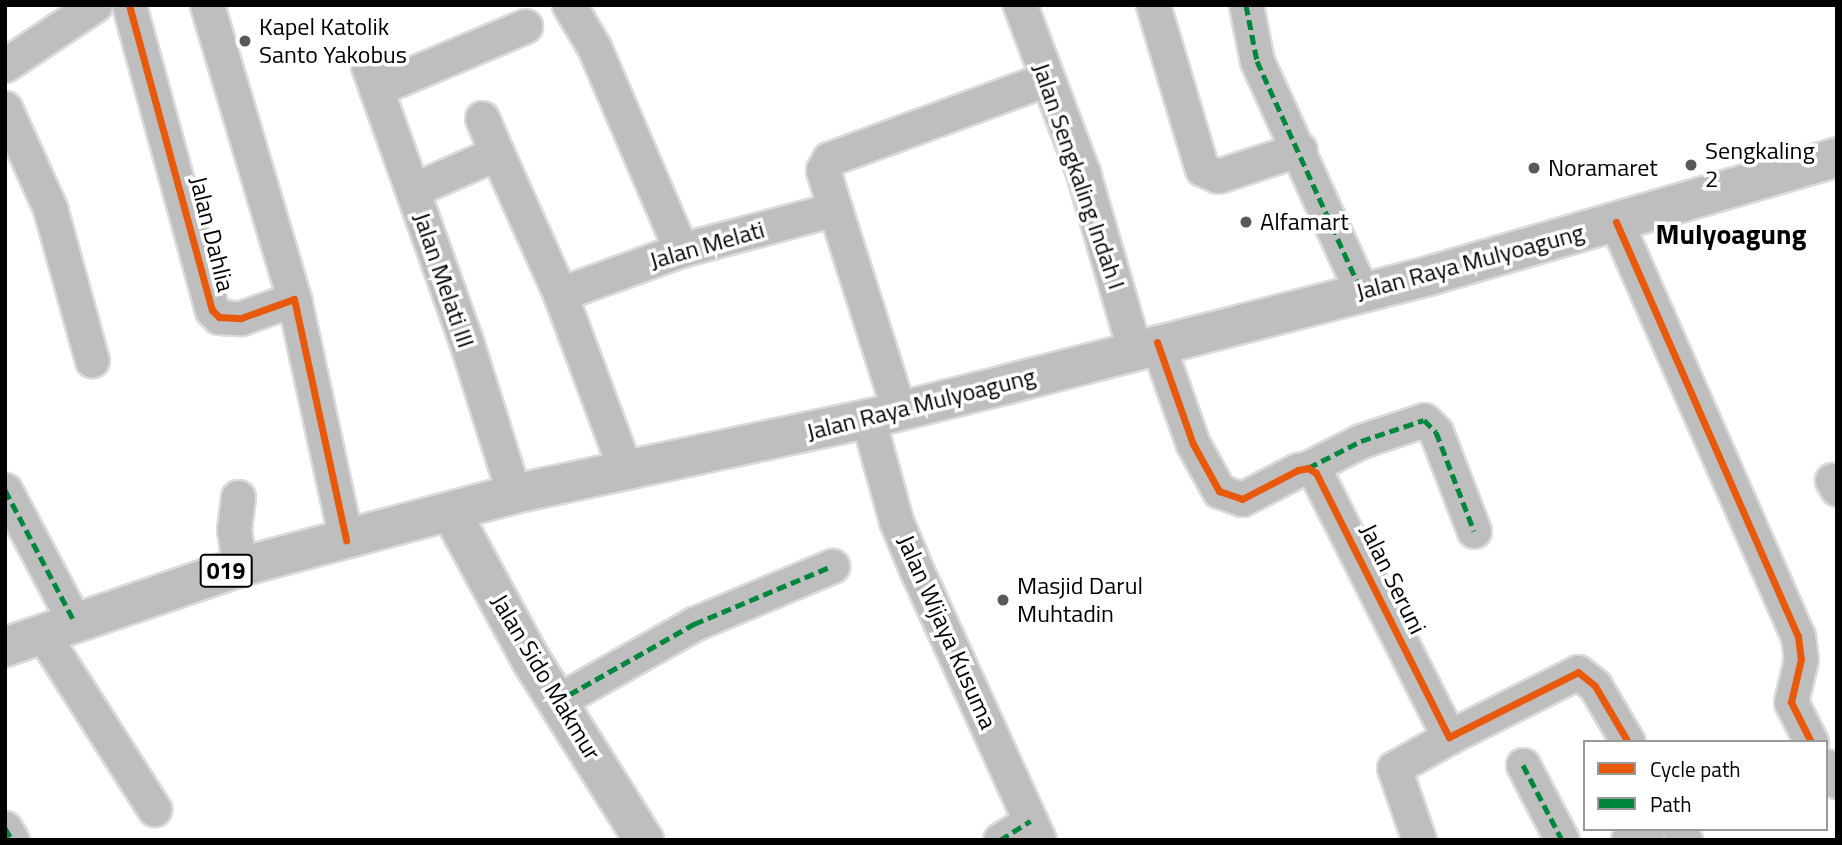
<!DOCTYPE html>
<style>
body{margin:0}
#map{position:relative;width:1842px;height:845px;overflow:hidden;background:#fff;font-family:"Titillium Web",sans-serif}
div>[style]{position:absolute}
.roads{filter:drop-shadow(2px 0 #dbdbdb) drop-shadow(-2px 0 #dbdbdb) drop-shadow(0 2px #dbdbdb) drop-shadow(0 -2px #dbdbdb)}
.minor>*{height:33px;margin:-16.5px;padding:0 16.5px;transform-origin:16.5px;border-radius:16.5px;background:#bebebe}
.major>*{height:38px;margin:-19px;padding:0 19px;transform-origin:19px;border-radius:19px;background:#bebebe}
.quiet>*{height:5px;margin-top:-2.5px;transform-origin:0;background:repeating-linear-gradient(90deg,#00873e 0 10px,transparent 0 15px)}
.cycleway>*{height:7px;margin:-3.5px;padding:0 3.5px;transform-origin:3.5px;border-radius:3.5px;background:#e8590c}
.dots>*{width:19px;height:19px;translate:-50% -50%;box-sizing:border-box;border:4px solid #fff;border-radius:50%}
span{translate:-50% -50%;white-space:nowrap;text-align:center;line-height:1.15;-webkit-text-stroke:7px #fff;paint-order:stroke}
.shield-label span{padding:2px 5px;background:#fff;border:2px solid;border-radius:5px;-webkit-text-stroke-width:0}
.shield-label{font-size:23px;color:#000;font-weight:700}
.poi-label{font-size:24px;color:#000}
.left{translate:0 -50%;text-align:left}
.street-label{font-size:24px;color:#000}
.quarter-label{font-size:28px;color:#000;font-weight:700}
.frame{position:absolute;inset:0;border:7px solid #000;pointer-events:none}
.legend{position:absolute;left:1583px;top:740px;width:245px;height:91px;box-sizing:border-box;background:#fff;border:2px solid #999;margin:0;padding:9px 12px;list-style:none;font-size:21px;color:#000}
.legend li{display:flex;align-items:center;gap:14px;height:35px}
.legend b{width:35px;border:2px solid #999}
</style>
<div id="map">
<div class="roads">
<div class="minor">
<i style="left:129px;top:5px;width:316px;rotate:74.8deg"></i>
<i style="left:212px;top:310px;width:10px;rotate:45deg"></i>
<i style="left:219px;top:317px;width:22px;rotate:3deg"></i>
<i style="left:241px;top:318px;width:56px;rotate:-19.7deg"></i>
<i style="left:294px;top:299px;width:247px;rotate:77.8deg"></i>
<i style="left:207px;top:5px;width:307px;rotate:73.5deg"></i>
<i style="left:569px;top:5px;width:49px;rotate:59.2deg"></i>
<i style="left:594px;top:47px;width:221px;rotate:66.8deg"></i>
<i style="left:1020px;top:5px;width:179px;rotate:69.4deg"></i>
<i style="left:1083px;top:173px;width:182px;rotate:73.8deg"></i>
<i style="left:1153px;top:5px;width:171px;rotate:73.4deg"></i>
<i style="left:1202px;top:169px;width:17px;rotate:24deg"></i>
<i style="left:1218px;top:176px;width:86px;rotate:-18.2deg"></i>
<i style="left:1246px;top:5px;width:57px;rotate:78.9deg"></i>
<i style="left:1257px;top:61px;width:255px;rotate:65.6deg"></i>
<i style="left:5px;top:65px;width:108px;rotate:-33.7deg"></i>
<i style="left:368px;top:66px;width:289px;rotate:70.4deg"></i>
<i style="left:465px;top:338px;width:164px;rotate:72.6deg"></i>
<i style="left:376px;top:89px;width:162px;rotate:-22.9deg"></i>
<i style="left:5px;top:108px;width:110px;rotate:65.8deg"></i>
<i style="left:50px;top:208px;width:158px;rotate:74.6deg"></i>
<i style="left:482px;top:118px;width:38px;rotate:67deg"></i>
<i style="left:413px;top:190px;width:92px;rotate:-23.8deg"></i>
<i style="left:497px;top:153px;width:154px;rotate:65.9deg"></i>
<i style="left:560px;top:294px;width:189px;rotate:69.6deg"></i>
<i style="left:835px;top:209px;width:41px;rotate:-107.1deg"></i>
<i style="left:823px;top:170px;width:13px;rotate:-61deg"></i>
<i style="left:829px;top:159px;width:232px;rotate:-20.2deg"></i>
<i style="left:1616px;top:222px;width:452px;rotate:66.3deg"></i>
<i style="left:1798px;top:636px;width:23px;rotate:83deg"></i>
<i style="left:1801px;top:659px;width:44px;rotate:103.1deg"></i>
<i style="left:1791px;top:702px;width:45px;rotate:63.4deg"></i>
<i style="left:560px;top:294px;width:129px;rotate:-20deg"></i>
<i style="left:681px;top:250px;width:159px;rotate:-14.9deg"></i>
<i style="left:835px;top:209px;width:212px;rotate:72.4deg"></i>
<i style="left:1157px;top:342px;width:108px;rotate:70.6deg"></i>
<i style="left:1193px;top:444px;width:54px;rotate:61deg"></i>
<i style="left:1219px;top:491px;width:24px;rotate:19deg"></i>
<i style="left:1242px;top:499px;width:63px;rotate:-27.4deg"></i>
<i style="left:1298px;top:470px;width:10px;rotate:-11deg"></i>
<i style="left:1308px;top:468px;width:9px;rotate:32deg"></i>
<i style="left:1316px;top:473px;width:296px;rotate:63.3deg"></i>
<i style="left:1449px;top:737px;width:144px;rotate:-26.7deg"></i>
<i style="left:1578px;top:672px;width:22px;rotate:39deg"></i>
<i style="left:1595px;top:686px;width:65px;rotate:59.5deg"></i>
<i style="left:868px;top:419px;width:106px;rotate:74.6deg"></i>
<i style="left:896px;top:521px;width:52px;rotate:67.4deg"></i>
<i style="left:916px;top:569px;width:298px;rotate:65.6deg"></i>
<i style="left:1308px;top:468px;width:59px;rotate:-27deg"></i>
<i style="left:1361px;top:441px;width:66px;rotate:-18.4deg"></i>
<i style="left:1424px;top:420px;width:17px;rotate:45deg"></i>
<i style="left:1436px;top:432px;width:106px;rotate:69deg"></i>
<i style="left:1832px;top:480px;width:10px;rotate:61deg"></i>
<i style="left:5px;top:490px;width:148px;rotate:62.2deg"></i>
<i style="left:238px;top:497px;width:33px;rotate:97deg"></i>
<i style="left:234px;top:530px;width:37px;rotate:81deg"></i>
<i style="left:42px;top:633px;width:209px;rotate:57.5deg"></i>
<i style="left:556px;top:702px;width:159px;rotate:-29.5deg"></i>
<i style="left:694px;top:624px;width:150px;rotate:-22.8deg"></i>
<i style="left:1523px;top:765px;width:85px;rotate:62.5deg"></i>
<i style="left:1826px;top:766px;width:19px;rotate:54deg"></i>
<i style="left:5px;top:828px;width:14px;rotate:60deg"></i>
<i style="left:1679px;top:829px;width:13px;rotate:61deg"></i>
<i style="left:1000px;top:840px;width:36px;rotate:-32deg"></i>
<i style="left:1419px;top:840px;width:76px;rotate:-109.1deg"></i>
<i style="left:1394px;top:768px;width:63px;rotate:-29.4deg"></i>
<i style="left:1628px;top:840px;width:23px;rotate:-29deg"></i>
</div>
<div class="major">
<i style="left:451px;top:512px;width:168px;rotate:61.6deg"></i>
<i style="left:531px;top:660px;width:213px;rotate:57.9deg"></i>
<i style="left:5px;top:647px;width:248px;rotate:-18.8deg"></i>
<i style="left:240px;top:567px;width:284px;rotate:-14.9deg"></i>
<i style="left:514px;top:494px;width:362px;rotate:-12deg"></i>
<i style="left:868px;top:419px;width:144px;rotate:-14deg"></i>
<i style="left:1008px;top:384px;width:438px;rotate:-14.4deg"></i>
<i style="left:1432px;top:275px;width:422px;rotate:-16.2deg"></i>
</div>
</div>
<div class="quiet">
<i style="left:1246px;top:5px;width:57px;rotate:78.9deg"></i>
<i style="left:1257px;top:61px;width:255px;rotate:65.6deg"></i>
<i style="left:1308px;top:468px;width:59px;rotate:-27deg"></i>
<i style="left:1361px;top:441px;width:66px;rotate:-18.4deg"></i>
<i style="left:1424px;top:420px;width:17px;rotate:45deg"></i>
<i style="left:1436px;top:432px;width:106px;rotate:69deg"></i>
<i style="left:5px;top:490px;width:148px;rotate:62.2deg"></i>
<i style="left:556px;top:702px;width:159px;rotate:-29.5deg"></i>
<i style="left:694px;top:624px;width:150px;rotate:-22.8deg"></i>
<i style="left:1523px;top:765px;width:85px;rotate:62.5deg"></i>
<i style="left:5px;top:828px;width:14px;rotate:60deg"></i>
<i style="left:1000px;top:840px;width:36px;rotate:-32deg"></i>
</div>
<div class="cycleway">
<i style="left:129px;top:5px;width:316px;rotate:74.8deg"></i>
<i style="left:212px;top:310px;width:10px;rotate:45deg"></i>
<i style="left:219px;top:317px;width:22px;rotate:3deg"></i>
<i style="left:241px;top:318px;width:56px;rotate:-19.7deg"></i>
<i style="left:294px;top:299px;width:247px;rotate:77.8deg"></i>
<i style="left:1616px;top:222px;width:452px;rotate:66.3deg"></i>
<i style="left:1798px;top:636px;width:23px;rotate:83deg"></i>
<i style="left:1801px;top:659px;width:44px;rotate:103.1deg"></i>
<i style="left:1791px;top:702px;width:45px;rotate:63.4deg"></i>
<i style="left:1157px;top:342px;width:108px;rotate:70.6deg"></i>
<i style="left:1193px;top:444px;width:54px;rotate:61deg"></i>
<i style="left:1219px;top:491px;width:24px;rotate:19deg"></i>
<i style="left:1242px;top:499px;width:63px;rotate:-27.4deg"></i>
<i style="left:1298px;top:470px;width:10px;rotate:-11deg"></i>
<i style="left:1308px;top:468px;width:9px;rotate:32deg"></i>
<i style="left:1316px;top:473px;width:296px;rotate:63.3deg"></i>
<i style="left:1449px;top:737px;width:144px;rotate:-26.7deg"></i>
<i style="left:1578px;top:672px;width:22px;rotate:39deg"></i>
<i style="left:1595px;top:686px;width:65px;rotate:59.5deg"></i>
</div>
<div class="dots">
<i style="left:245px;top:41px;background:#595959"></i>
<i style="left:1691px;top:165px;background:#595959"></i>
<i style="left:1534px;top:168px;background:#595959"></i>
<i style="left:1246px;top:222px;background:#595959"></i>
<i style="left:1003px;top:600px;background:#595959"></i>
</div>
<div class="shield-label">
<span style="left:226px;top:571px">019</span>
</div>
<div class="poi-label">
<span class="left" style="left:259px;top:41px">Kapel Katolik<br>Santo Yakobus</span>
<span class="left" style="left:1705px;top:165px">Sengkaling<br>2</span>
<span class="left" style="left:1548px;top:168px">Noramaret</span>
<span class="left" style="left:1260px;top:222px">Alfamart</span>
<span class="left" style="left:1017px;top:600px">Masjid Darul<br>Muhtadin</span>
</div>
<div class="street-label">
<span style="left:1079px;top:176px;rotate:71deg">Jalan Sengkaling Indah I</span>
<span style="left:212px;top:234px;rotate:76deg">Jalan Dahlia</span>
<span style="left:707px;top:245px;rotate:-16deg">Jalan Melati</span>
<span style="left:1470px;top:262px;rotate:-15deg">Jalan Raya Mulyoagung</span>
<span style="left:444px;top:280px;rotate:71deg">Jalan Melati III</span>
<span style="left:921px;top:404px;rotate:-14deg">Jalan Raya Mulyoagung</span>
<span style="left:1393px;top:579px;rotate:64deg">Jalan Seruni</span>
<span style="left:947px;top:632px;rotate:66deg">Jalan Wijaya Kusuma</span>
<span style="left:546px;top:677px;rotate:59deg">Jalan Sido Makmur</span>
</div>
<div class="quarter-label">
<span style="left:1731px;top:234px">Mulyoagung</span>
</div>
<div class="frame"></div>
<ul class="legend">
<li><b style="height:9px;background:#e8590c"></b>Cycle path</li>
<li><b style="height:9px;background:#00873e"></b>Path</li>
</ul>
</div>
